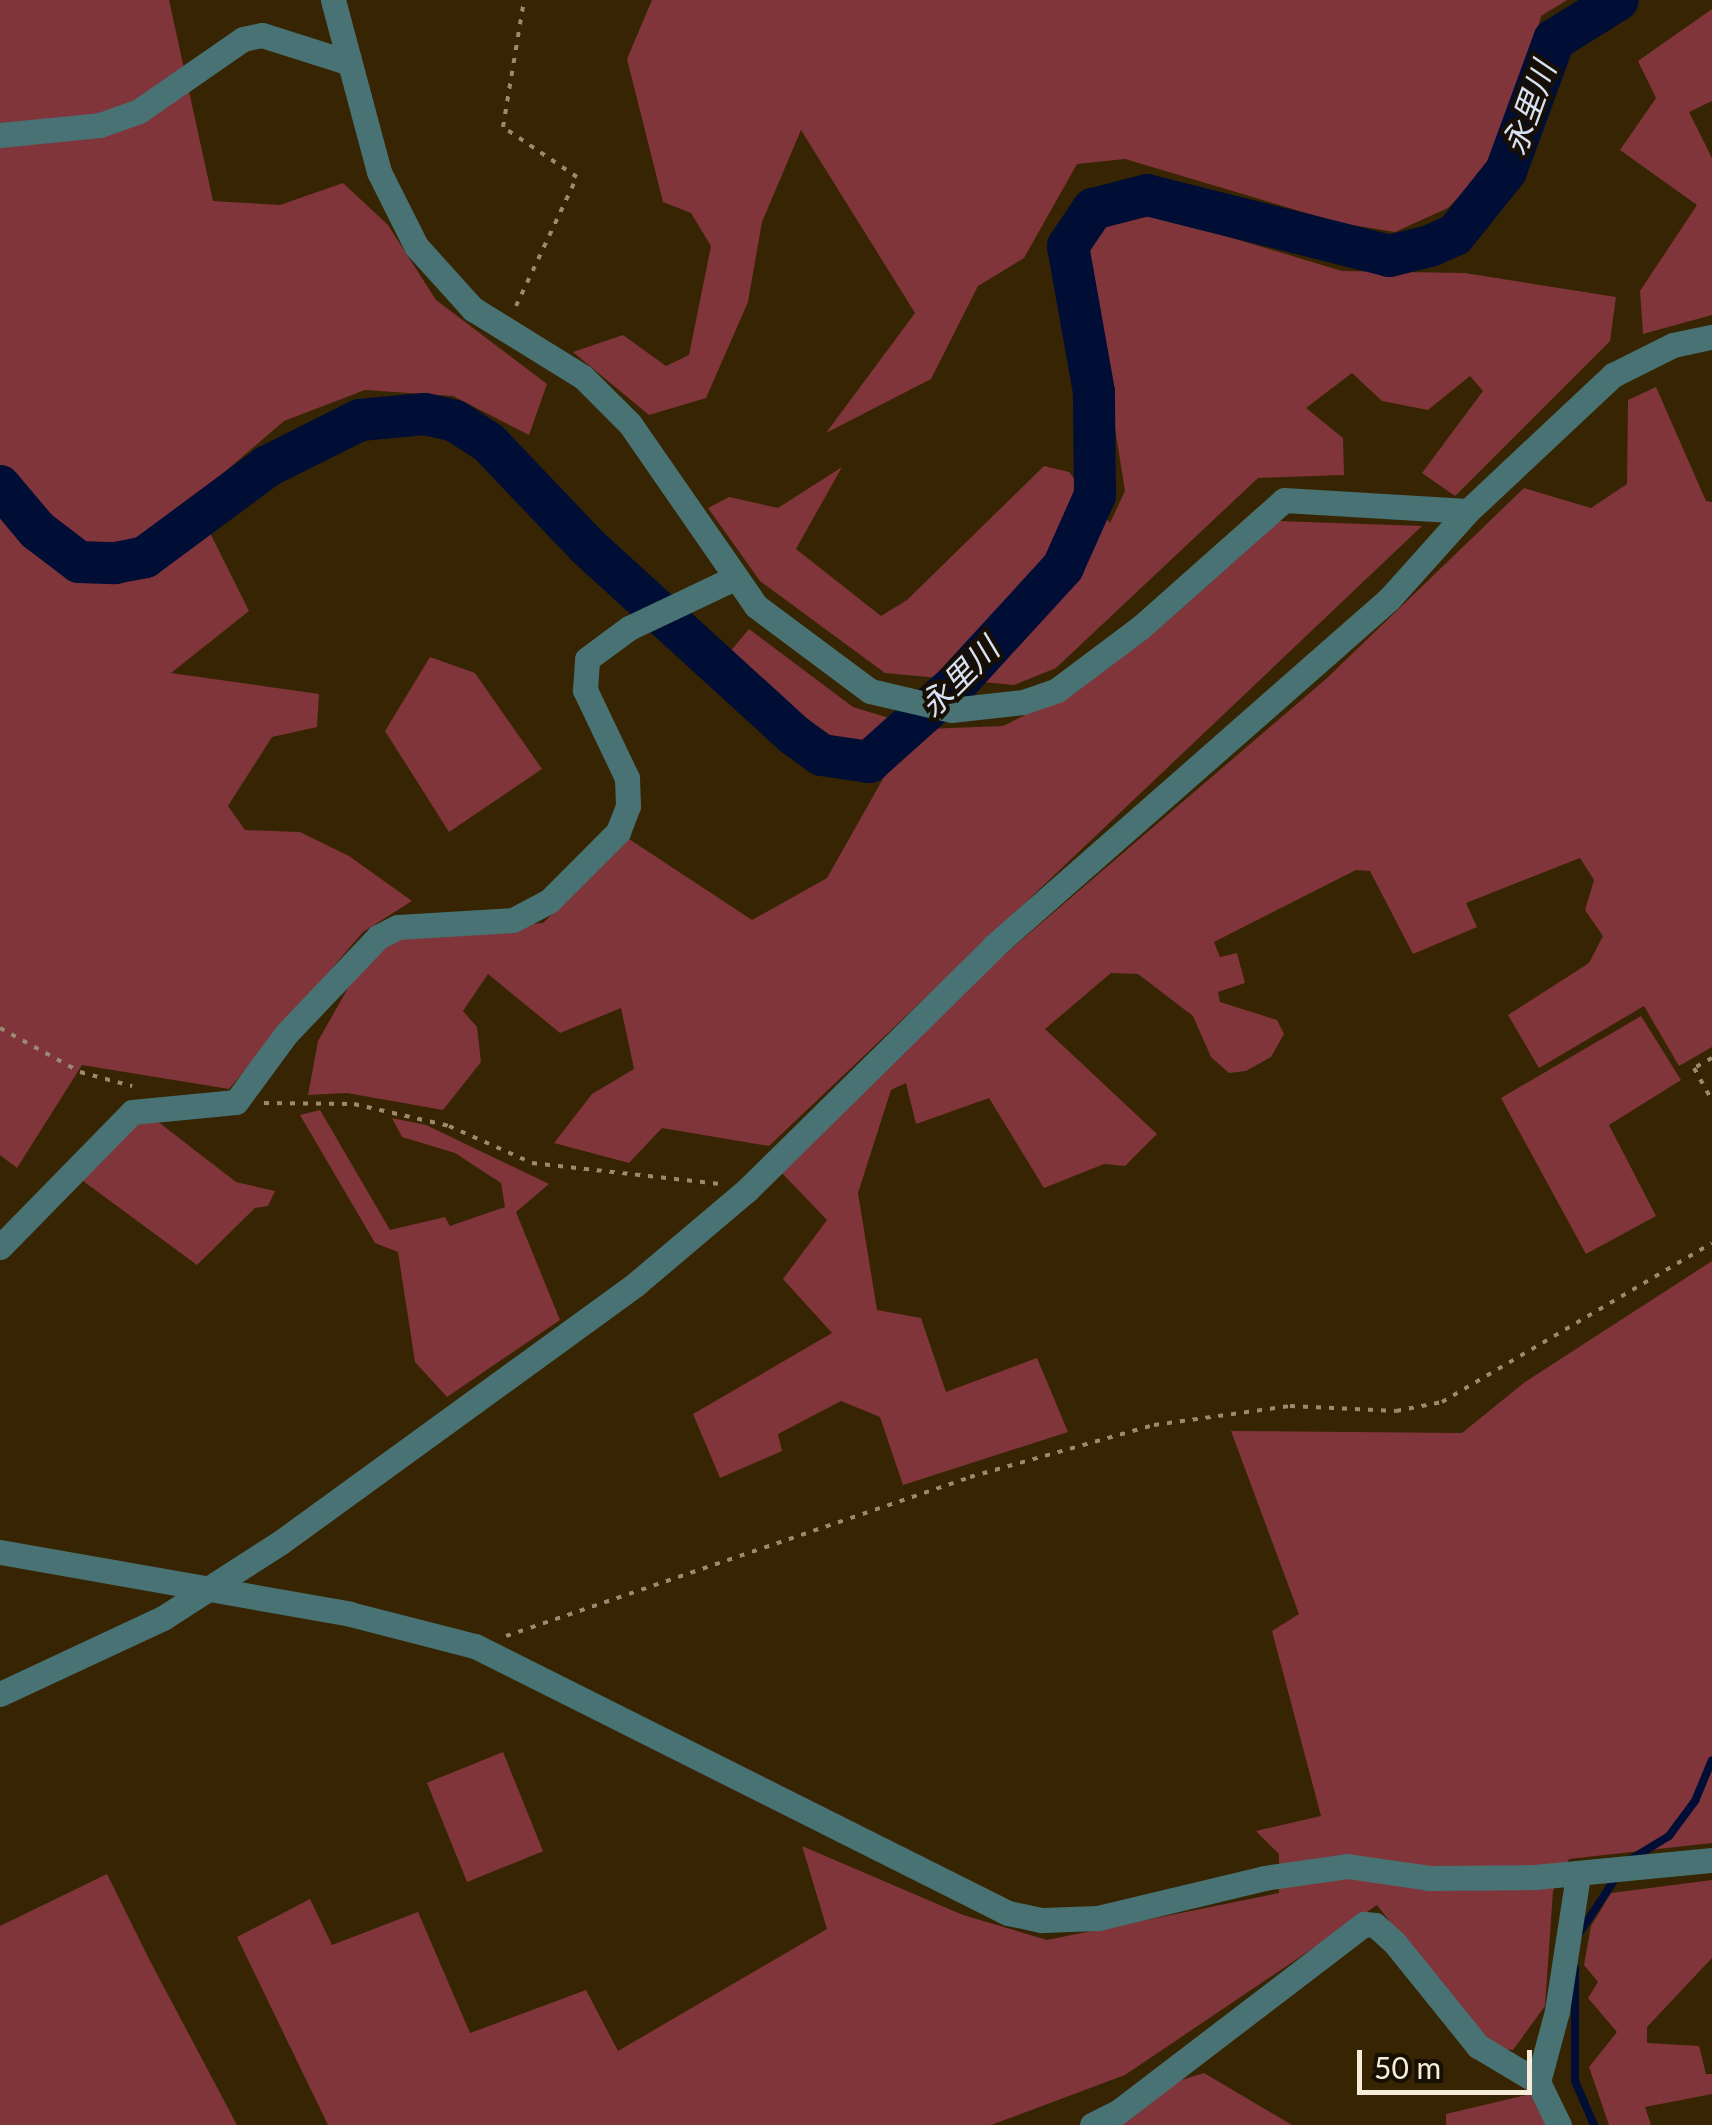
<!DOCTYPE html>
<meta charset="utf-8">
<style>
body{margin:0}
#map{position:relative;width:1712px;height:2125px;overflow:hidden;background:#362402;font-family:Lato,"Noto Sans JP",sans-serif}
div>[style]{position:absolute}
.forest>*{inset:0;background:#80353a;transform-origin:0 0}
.stream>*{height:8px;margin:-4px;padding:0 4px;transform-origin:4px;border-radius:4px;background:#000e36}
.river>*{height:42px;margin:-21px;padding:0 21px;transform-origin:21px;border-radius:21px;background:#000e36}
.path>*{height:4px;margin-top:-2px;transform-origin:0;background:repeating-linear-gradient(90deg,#998a70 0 5px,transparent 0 13px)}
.minor>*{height:25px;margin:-12.5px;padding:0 12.5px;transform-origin:12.5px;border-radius:12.5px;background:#487273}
span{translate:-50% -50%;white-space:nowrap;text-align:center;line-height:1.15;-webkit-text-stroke:8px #170f03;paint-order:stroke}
.water-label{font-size:32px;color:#d6e2f3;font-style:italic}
.scale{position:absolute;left:1357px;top:2050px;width:175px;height:45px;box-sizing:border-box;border:5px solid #f7ebd9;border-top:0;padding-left:12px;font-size:30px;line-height:35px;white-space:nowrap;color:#f7ebd9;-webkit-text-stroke:8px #170f03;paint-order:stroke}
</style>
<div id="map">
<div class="forest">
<i style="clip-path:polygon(0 0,169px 0,213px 201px,280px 205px,343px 183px,388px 225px,436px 300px,547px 384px,529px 435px,453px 396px,365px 390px,284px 421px,193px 499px,249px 611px,171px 673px,319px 694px,317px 727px,272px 737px,228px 806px,245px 830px,300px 832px,349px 856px,412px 901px,363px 932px,229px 1089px,82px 1065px,17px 1168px,0 1155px)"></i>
<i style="clip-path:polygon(652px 0,1567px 0,1541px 16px,1516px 113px,1485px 170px,1448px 208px,1395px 232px,1340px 223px,1125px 159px,1077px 164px,1024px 258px,978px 286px,931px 379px,826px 433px,915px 313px,801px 130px,762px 222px,748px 302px,706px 398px,649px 415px,573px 352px,623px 335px,666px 366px,689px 355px,711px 246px,691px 213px,663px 202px,627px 59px)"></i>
<i style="clip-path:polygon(1712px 9px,1712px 101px,1689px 112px,1712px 158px,1712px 315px,1643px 334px,1640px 291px,1697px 205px,1620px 150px,1656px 98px,1638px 61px)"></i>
<i style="clip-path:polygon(1156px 215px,1342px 271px,1465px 273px,1616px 297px,1610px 341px,1455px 496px,1422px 473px,1483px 391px,1470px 376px,1428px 410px,1382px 401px,1352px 373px,1306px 408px,1343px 438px,1344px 475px,1258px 478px,1056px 668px,1014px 685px,885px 673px,760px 581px,708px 508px,729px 497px,778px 508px,842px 467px,796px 549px,881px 616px,907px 600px,1044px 466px,1069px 472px,1110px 523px,1125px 491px,1085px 242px,1107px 220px)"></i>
<i style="clip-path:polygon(1656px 387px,1706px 501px,1712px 502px,1712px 1047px,1679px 1066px,1644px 1006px,1539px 1068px,1508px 1015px,1589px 963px,1603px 936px,1585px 910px,1594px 880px,1580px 858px,1466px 903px,1477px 927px,1413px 954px,1370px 871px,1356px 870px,1214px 942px,1220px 957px,1237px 953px,1245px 983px,1218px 992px,1220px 1002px,1277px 1020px,1284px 1034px,1271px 1057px,1246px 1071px,1229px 1073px,1211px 1057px,1193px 1016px,1138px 974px,1111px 973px,1045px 1029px,1157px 1134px,1125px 1166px,1104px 1164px,1044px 1188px,989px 1098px,916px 1124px,906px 1083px,891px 1090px,858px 1193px,877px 1310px,921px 1318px,946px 1392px,1037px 1358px,1068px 1432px,903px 1485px,880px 1417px,841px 1401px,778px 1434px,782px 1451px,720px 1478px,693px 1414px,832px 1333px,783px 1279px,827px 1220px,778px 1169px,969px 985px,1326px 679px,1524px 488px,1591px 508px,1627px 484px,1628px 400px)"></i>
<i style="clip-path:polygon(1278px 521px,1422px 526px,769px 1146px,662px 1128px,629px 1163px,554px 1143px,592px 1094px,634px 1069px,621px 1008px,560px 1033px,488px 974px,463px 1011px,477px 1027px,481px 1062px,443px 1110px,347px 1093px,308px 1095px,318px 1041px,361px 965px,401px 935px,543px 923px,629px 839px,752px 920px,827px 878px,884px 777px,862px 752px,838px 748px,729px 653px,749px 629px,853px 707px,925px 729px,1003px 726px,1078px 689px)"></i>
<i style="clip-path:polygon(430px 657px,475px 673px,542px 769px,449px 832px,385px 731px)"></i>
<i style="clip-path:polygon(1641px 1016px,1681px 1080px,1609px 1125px,1656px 1216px,1586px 1254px,1501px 1098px)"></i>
<i style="clip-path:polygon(320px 1110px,390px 1230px,445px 1217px,450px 1226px,505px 1207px,501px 1183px,455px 1153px,402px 1137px,392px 1118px,426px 1125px,549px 1184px,516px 1212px,560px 1320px,447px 1397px,415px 1362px,398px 1252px,375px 1243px,300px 1115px)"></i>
<i style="clip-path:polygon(157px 1121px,236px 1182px,275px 1191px,268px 1206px,255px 1208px,197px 1265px,79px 1178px,135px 1122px)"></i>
<i style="clip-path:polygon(1712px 1261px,1712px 1843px,1569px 1859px,1553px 1891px,1545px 2006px,1513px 2050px,1486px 2046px,1377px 1905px,1125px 2075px,991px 2125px,328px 2125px,237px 1937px,310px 1899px,332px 1945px,418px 1912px,470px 2033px,586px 1990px,618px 2051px,827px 1929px,802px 1846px,963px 1915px,1047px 1940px,1279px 1893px,1279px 1854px,1256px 1831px,1321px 1816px,1272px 1631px,1299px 1614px,1231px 1431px,1462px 1433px,1525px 1382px)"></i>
<i style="left:503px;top:1752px;width:107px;height:82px;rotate:68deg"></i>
<i style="clip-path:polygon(107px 1874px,149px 1959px,237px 2125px,0 2125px,0 1926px)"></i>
<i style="clip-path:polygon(1712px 1880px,1712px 1958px,1647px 2027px,1647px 2043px,1699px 2046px,1706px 2074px,1712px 2074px,1712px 2094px,1645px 2107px,1651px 2125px,1609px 2125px,1589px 2067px,1617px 2032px,1588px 1998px,1598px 1982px,1584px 1965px,1591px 1926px,1611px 1893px)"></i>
<i style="clip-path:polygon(1204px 2073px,1292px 2125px,1112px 2125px,1178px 2081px)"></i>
<i style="clip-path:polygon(1530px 2094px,1546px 2125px,1446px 2125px,1446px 2114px)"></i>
</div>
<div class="stream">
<i style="left:1633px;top:1858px;width:42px;rotate:-31.4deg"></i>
<i style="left:1669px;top:1836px;width:44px;rotate:-53.4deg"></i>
<i style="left:1695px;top:1801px;width:44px;rotate:-67.5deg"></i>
<i style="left:1578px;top:1935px;width:71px;rotate:-56.5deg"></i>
<i style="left:1575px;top:1968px;width:113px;rotate:90deg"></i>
<i style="left:1575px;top:2081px;width:48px;rotate:66.6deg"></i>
</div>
<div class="river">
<i style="left:0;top:486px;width:57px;rotate:49.9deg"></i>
<i style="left:37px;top:530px;width:53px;rotate:37.3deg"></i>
<i style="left:79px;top:562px;width:36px;rotate:2deg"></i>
<i style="left:115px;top:563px;width:31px;rotate:-11deg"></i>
<i style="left:145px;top:557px;width:153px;rotate:-36.5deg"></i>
<i style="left:268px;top:466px;width:103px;rotate:-26.6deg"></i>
<i style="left:360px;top:420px;width:65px;rotate:-5.3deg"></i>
<i style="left:425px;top:414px;width:31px;rotate:13deg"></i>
<i style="left:455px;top:421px;width:40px;rotate:32.9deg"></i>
<i style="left:489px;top:443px;width:142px;rotate:46.4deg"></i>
<i style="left:587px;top:546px;width:280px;rotate:42.4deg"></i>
<i style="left:794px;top:735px;width:34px;rotate:36deg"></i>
<i style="left:822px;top:755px;width:48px;rotate:8.5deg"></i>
<i style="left:869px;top:762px;width:115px;rotate:-41.8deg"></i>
<i style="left:955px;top:685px;width:160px;rotate:-47.5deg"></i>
<i style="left:1063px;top:567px;width:79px;rotate:-66deg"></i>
<i style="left:1095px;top:495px;width:103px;rotate:-90.6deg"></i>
<i style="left:1094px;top:392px;width:148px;rotate:-100.1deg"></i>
<i style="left:1068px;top:246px;width:45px;rotate:-56deg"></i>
<i style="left:1093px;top:209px;width:56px;rotate:-14.5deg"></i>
<i style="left:1147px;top:195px;width:250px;rotate:14.1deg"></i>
<i style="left:1389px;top:256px;width:42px;rotate:-13.7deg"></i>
<i style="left:1430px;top:246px;width:27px;rotate:-24deg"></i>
<i style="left:1455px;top:235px;width:82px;rotate:-51.4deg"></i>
<i style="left:1506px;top:171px;width:140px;rotate:-69.9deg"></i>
<i style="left:1554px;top:40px;width:75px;rotate:-32deg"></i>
</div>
<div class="path">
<i style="left:516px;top:306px;width:143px;rotate:-64.7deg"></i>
<i style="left:577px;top:177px;width:89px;rotate:-146deg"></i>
<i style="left:503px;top:127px;width:129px;rotate:-80.6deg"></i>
<i style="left:0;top:1028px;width:91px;rotate:28.8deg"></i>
<i style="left:80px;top:1072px;width:54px;rotate:15.1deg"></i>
<i style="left:1712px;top:1058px;width:21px;rotate:151deg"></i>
<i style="left:1694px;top:1068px;width:38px;rotate:61deg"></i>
<i style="left:264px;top:1103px;width:90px;rotate:0.6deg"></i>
<i style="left:354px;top:1104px;width:98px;rotate:13deg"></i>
<i style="left:449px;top:1126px;width:91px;rotate:24deg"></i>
<i style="left:532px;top:1163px;width:187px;rotate:6.4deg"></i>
<i style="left:506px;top:1636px;width:490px;rotate:-18.9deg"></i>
<i style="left:970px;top:1477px;width:191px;rotate:-15.8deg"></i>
<i style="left:1154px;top:1425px;width:137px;rotate:-8deg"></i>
<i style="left:1290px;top:1406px;width:106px;rotate:2.7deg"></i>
<i style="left:1396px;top:1411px;width:47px;rotate:-11.1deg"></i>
<i style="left:1442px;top:1402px;width:313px;rotate:-30.5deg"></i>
</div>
<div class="minor">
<i style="left:333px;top:0;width:178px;rotate:75deg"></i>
<i style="left:379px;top:172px;width:83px;rotate:63.4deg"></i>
<i style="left:416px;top:246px;width:85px;rotate:47.9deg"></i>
<i style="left:473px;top:309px;width:129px;rotate:31.7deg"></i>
<i style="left:583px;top:377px;width:66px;rotate:45deg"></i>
<i style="left:630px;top:424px;width:221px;rotate:55.3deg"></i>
<i style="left:756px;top:606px;width:142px;rotate:36.7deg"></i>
<i style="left:870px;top:691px;width:83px;rotate:13.2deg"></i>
<i style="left:951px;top:710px;width:72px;rotate:-6.3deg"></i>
<i style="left:1023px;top:702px;width:36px;rotate:-19deg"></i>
<i style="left:1057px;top:690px;width:105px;rotate:-36.9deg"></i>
<i style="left:1141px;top:627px;width:191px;rotate:-41.6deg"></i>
<i style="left:1284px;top:500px;width:184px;rotate:3.4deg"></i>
<i style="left:0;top:135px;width:100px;rotate:-5.7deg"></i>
<i style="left:100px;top:125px;width:41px;rotate:-19.7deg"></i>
<i style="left:139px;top:111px;width:126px;rotate:-34.7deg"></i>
<i style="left:243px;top:39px;width:19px;rotate:-12deg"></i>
<i style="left:262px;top:35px;width:86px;rotate:17.6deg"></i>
<i style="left:0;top:1247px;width:189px;rotate:-45.6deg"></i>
<i style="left:132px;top:1112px;width:104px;rotate:-5.5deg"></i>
<i style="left:236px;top:1102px;width:84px;rotate:-53.7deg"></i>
<i style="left:286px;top:1034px;width:134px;rotate:-46.5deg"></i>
<i style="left:378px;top:937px;width:22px;rotate:-27deg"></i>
<i style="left:398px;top:927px;width:115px;rotate:-3.5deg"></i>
<i style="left:513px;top:920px;width:41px;rotate:-27.8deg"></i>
<i style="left:549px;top:901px;width:98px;rotate:-45deg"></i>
<i style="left:618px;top:832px;width:28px;rotate:-69deg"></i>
<i style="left:628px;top:806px;width:28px;rotate:-92deg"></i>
<i style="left:627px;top:778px;width:98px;rotate:-115.5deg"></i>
<i style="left:585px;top:690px;width:31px;rotate:-86deg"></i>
<i style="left:587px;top:659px;width:52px;rotate:-36.4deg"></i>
<i style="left:629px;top:628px;width:114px;rotate:-25.4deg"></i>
<i style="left:0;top:1552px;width:355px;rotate:10deg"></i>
<i style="left:350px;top:1614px;width:129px;rotate:14.4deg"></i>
<i style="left:475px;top:1646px;width:596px;rotate:26.61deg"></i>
<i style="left:1008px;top:1913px;width:35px;rotate:12deg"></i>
<i style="left:1042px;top:1920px;width:56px;rotate:-2deg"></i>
<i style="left:1098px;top:1918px;width:171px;rotate:-13.5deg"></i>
<i style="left:1264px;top:1878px;width:84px;rotate:-8.2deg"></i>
<i style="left:1347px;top:1866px;width:83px;rotate:8.3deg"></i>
<i style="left:1429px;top:1878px;width:106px;rotate:-0.5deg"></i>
<i style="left:1535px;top:1877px;width:178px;rotate:-5.5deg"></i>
<i style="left:0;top:1694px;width:180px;rotate:-25deg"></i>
<i style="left:163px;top:1618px;width:140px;rotate:-32.8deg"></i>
<i style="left:281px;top:1542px;width:440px;rotate:-36deg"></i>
<i style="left:637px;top:1283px;width:144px;rotate:-40.2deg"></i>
<i style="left:747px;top:1190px;width:346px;rotate:-44.6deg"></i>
<i style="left:993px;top:947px;width:527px;rotate:-41.31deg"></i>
<i style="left:1389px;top:599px;width:118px;rotate:-48.1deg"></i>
<i style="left:1468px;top:511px;width:199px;rotate:-43.2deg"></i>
<i style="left:1613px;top:375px;width:67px;rotate:-26.6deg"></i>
<i style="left:1673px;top:345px;width:40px;rotate:-12deg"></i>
<i style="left:1538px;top:2082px;width:73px;rotate:-75deg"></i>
<i style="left:1557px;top:2011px;width:138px;rotate:-81.2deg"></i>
<i style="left:1092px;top:2125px;width:29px;rotate:-27deg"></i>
<i style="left:1118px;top:2112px;width:310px;rotate:-37.4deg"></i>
<i style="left:1364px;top:1924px;width:11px;rotate:5deg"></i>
<i style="left:1375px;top:1925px;width:25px;rotate:42deg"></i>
<i style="left:1394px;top:1942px;width:134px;rotate:51.1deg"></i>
<i style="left:1478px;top:2046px;width:70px;rotate:31deg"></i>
<i style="left:1538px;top:2082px;width:48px;rotate:64deg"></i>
</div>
<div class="water-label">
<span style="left:1529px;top:108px;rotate:-70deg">永里川</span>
<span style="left:959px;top:677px;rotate:-45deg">永里川</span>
</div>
<div class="scale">50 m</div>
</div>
